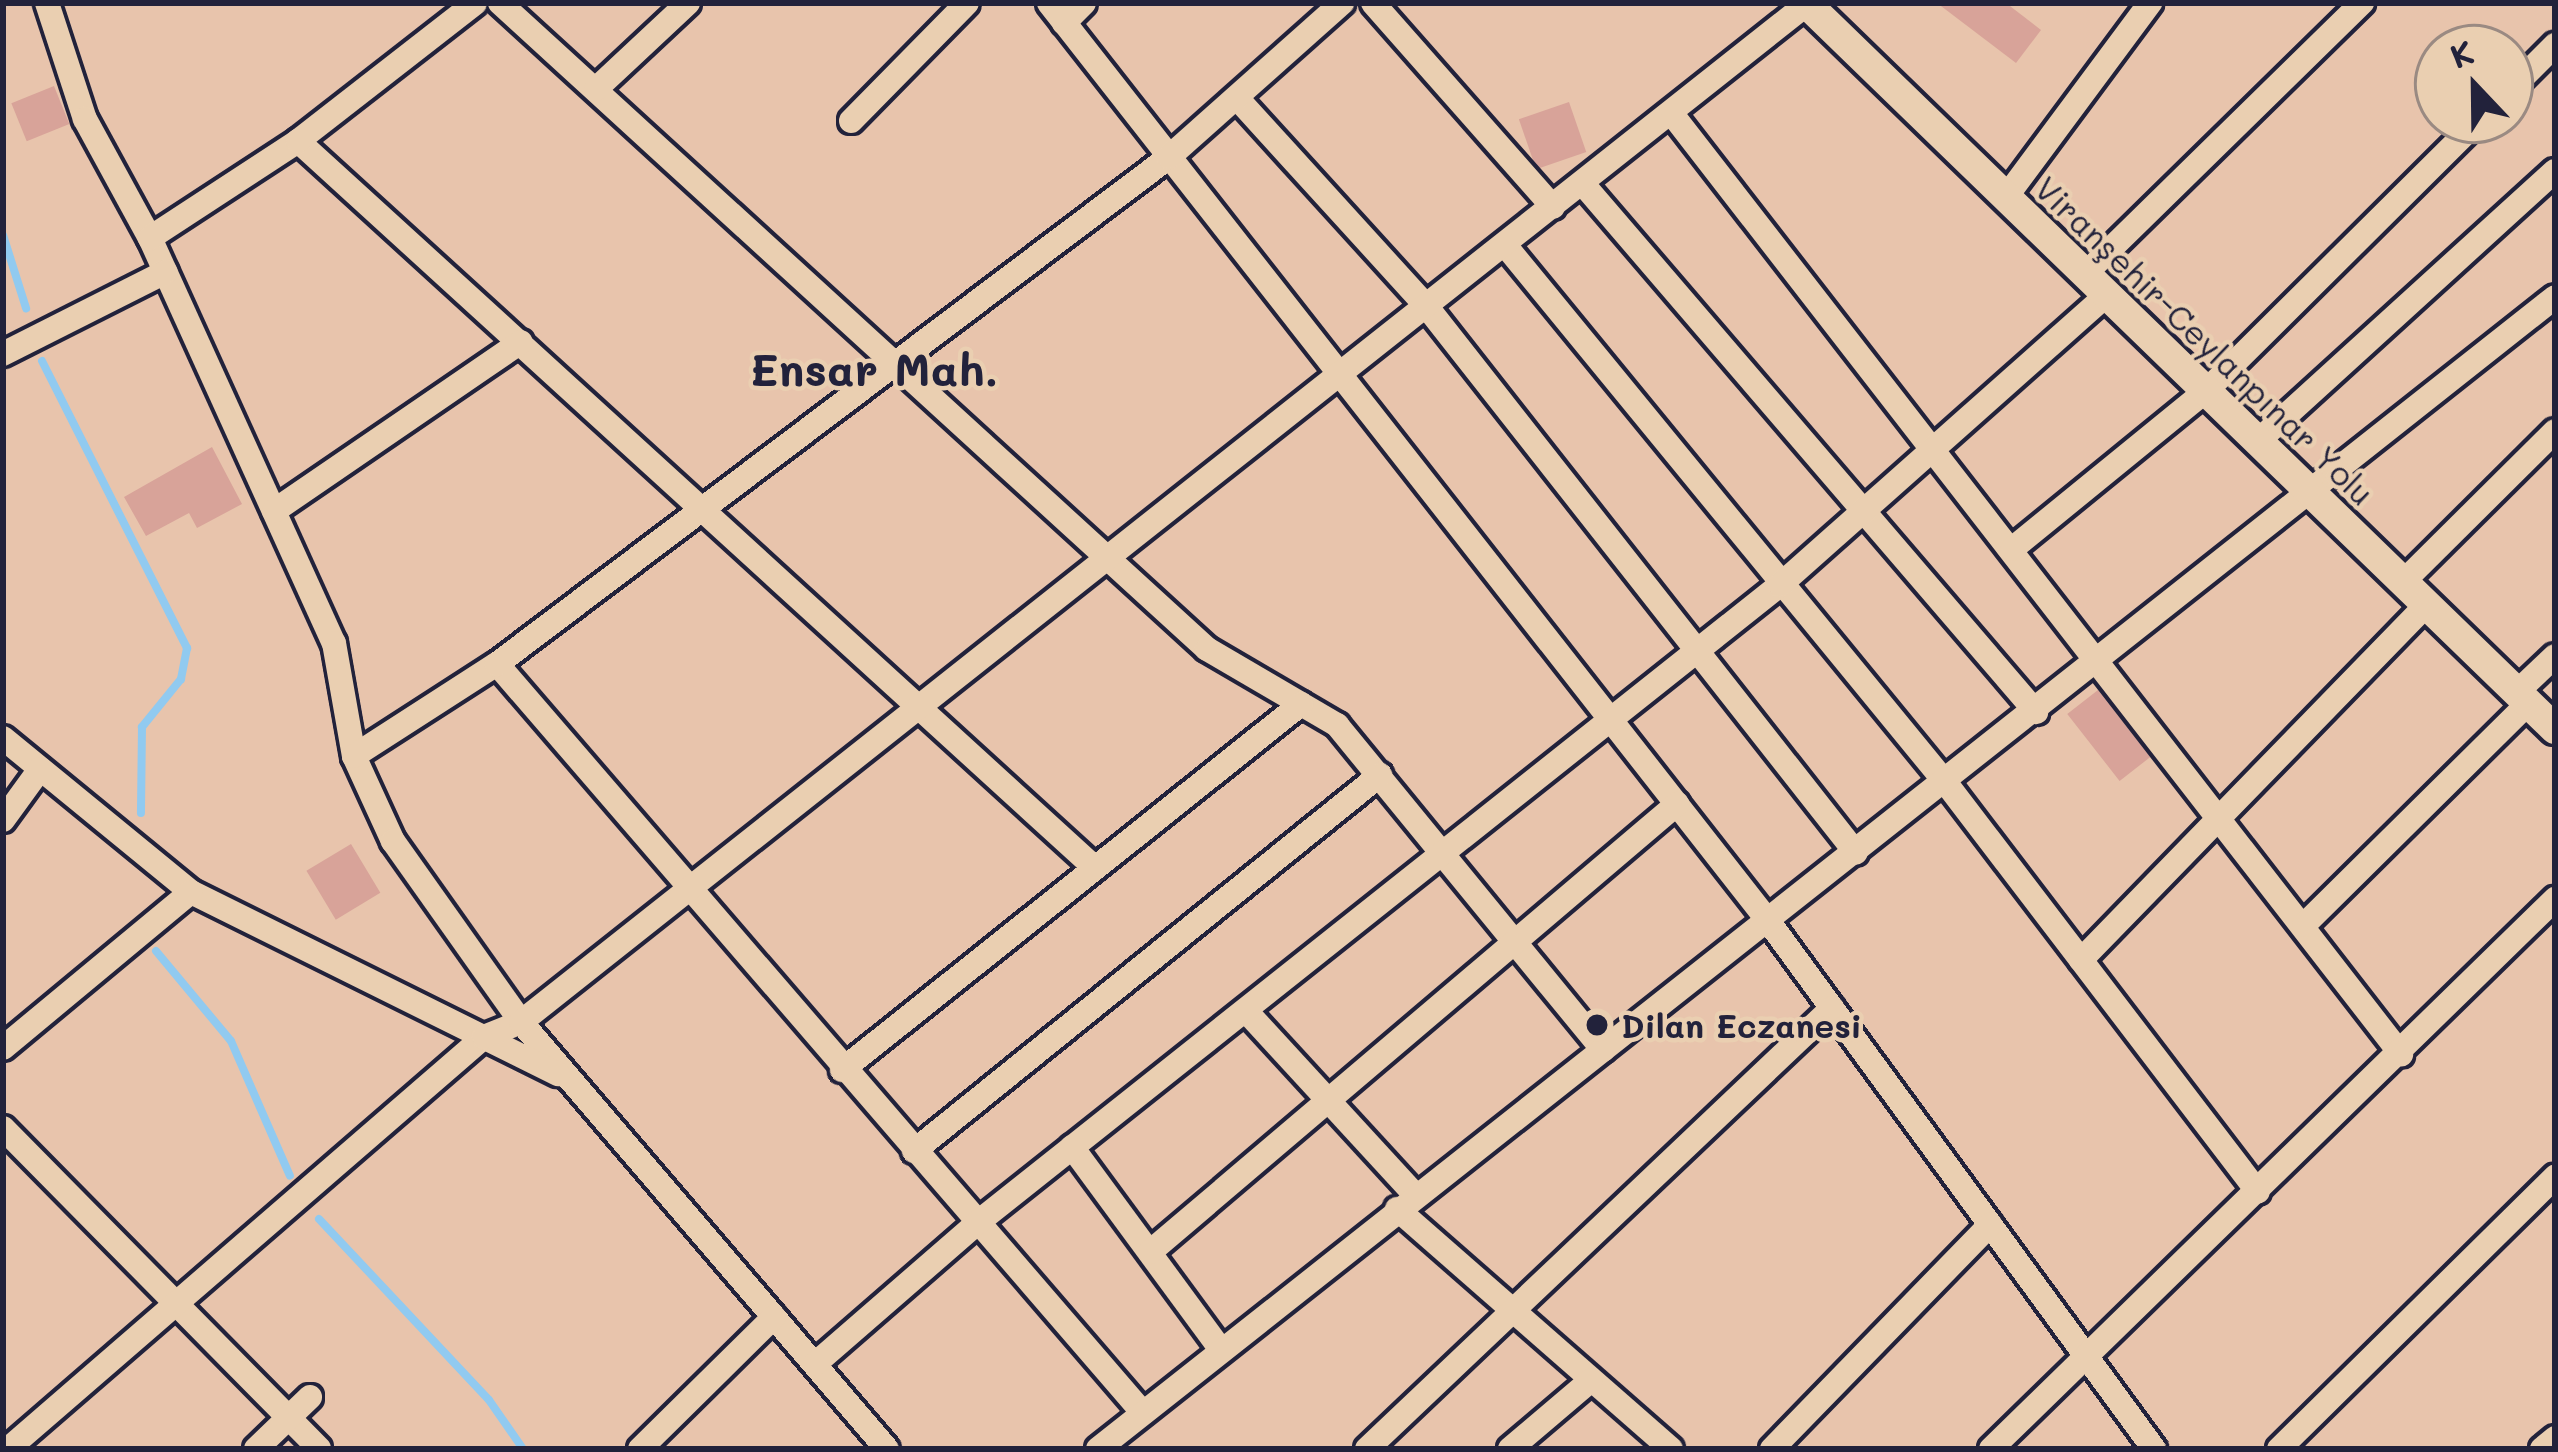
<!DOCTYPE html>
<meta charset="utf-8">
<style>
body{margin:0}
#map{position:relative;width:2558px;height:1452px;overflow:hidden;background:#e8c4ac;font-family:Mali,sans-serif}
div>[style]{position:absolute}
.stream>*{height:8px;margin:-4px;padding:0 4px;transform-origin:4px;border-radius:4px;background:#91caf0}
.building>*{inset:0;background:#d8a399;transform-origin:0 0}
.roads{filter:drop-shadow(3px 0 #22223b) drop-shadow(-3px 0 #22223b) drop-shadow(0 3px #22223b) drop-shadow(0 -3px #22223b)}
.minor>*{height:24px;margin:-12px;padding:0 12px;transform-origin:12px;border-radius:12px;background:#eacfb1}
.major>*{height:30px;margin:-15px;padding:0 15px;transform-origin:15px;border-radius:15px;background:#eacfb1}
.dots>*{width:33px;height:33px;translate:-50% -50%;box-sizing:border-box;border:6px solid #eacfb1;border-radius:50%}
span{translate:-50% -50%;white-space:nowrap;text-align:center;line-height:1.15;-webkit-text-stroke:9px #eacfb1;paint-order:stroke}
.street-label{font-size:33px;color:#22223b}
.poi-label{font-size:33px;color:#22223b;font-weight:700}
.left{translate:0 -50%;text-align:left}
.district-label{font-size:45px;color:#22223b;font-weight:700}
.frame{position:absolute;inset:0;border:6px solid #22223b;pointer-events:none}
.north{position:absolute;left:2414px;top:24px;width:120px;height:120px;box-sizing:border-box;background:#eacfb1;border:3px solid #9a8a82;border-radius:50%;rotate:338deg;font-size:33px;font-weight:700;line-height:48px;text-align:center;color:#22223b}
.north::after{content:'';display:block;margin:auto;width:42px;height:54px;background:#22223b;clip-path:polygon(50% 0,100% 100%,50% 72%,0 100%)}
</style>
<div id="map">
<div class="stream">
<i style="left:3px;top:235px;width:77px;rotate:72.5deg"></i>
<i style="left:42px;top:361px;width:322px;rotate:63.2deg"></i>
<i style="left:187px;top:648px;width:32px;rotate:101deg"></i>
<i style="left:181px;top:679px;width:62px;rotate:129.1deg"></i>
<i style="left:142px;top:727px;width:86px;rotate:90.7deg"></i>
<i style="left:156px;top:951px;width:117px;rotate:50.2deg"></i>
<i style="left:231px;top:1041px;width:147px;rotate:66.4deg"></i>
<i style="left:319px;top:1219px;width:248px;rotate:46.8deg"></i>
<i style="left:489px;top:1400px;width:60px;rotate:55.2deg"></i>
</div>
<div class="building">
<i style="clip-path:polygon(1937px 3px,2006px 3px,2041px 30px,2016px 63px)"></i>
<i style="left:54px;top:86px;width:41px;height:46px;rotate:68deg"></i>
<i style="left:1569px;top:102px;width:53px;height:53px;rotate:71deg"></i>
<i style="clip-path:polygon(212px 447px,242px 504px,197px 528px,189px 513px,146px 536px,124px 497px)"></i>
<i style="left:2098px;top:690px;width:85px;height:39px;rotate:52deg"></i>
<i style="left:351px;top:844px;width:57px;height:52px;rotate:59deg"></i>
</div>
<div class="roads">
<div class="minor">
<i style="left:47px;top:3px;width:122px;rotate:71.9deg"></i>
<i style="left:85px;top:119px;width:136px;rotate:61.4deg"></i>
<i style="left:150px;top:238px;width:445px;rotate:65.6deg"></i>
<i style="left:334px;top:643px;width:115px;rotate:80deg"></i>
<i style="left:354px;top:756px;width:94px;rotate:65.4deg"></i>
<i style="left:393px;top:841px;width:222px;rotate:54.7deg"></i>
<i style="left:521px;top:1022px;width:562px;rotate:49.4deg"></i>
<i style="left:500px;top:3px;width:958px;rotate:42.42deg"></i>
<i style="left:1207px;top:649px;width:151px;rotate:30.3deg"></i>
<i style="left:1337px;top:725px;width:420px;rotate:50.7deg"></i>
<i style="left:1049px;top:3px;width:1167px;rotate:51.92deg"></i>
<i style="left:1769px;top:922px;width:653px;rotate:53.85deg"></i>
<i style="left:1373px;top:3px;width:272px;rotate:48.6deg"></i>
<i style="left:1064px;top:23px;width:28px;rotate:-45deg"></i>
<i style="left:596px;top:89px;width:126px;rotate:-43.1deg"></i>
<i style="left:2510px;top:90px;width:64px;rotate:-45deg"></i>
<i style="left:1237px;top:98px;width:282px;rotate:47.7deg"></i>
<i style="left:1427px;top:307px;width:694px;rotate:51.84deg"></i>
<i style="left:1672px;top:114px;width:1190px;rotate:52.21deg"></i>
<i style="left:851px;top:121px;width:165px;rotate:-45.5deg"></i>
<i style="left:298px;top:141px;width:1079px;rotate:42.37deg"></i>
<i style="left:1583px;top:184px;width:696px;rotate:49.37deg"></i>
<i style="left:2006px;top:197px;width:242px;rotate:-53.4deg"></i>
<i style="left:150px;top:238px;width:177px;rotate:-33.2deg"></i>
<i style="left:298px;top:141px;width:224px;rotate:-37.9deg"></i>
<i style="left:1505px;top:245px;width:696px;rotate:50.66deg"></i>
<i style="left:1946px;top:783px;width:514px;rotate:52.66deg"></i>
<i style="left:2085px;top:274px;width:388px;rotate:-44.4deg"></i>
<i style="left:3px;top:354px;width:182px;rotate:-26.8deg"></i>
<i style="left:2258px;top:441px;width:401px;rotate:-42.3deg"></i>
<i style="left:274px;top:511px;width:299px;rotate:-34.4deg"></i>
<i style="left:2012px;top:549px;width:250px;rotate:-39.2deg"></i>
<i style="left:2206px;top:391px;width:385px;rotate:-44.8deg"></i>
<i style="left:2403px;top:582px;width:214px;rotate:-44.8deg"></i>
<i style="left:497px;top:664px;width:989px;rotate:49.22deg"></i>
<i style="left:2517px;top:692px;width:52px;rotate:-43.5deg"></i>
<i style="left:3px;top:738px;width:243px;rotate:39.3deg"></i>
<i style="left:191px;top:892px;width:410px;rotate:26.4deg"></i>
<i style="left:354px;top:756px;width:170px;rotate:-32.8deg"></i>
<i style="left:497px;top:664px;width:842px;rotate:-37.03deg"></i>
<i style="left:1169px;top:157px;width:232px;rotate:-41.7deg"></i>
<i style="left:3px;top:820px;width:63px;rotate:-54deg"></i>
<i style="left:2304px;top:925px;width:315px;rotate:-44.7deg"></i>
<i style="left:2081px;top:960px;width:495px;rotate:-45.8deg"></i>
<i style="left:1246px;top:1011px;width:250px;rotate:47.4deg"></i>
<i style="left:3px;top:1048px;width:244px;rotate:-39.7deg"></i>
<i style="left:842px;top:1070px;width:587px;rotate:-38.57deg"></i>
<i style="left:3px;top:1128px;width:450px;rotate:45.4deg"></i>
<i style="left:1072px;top:1147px;width:252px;rotate:53.7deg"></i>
<i style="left:914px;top:1151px;width:599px;rotate:-38.9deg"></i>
<i style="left:1397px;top:1209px;width:364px;rotate:41.2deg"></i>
<i style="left:1150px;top:1252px;width:692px;rotate:-40.37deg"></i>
<i style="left:815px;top:1364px;width:215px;rotate:-41deg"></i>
<i style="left:977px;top:1223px;width:1026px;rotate:-38.47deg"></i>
<i style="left:1780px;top:585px;width:437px;rotate:-41.6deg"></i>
<i style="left:8px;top:1449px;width:630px;rotate:-40.88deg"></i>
<i style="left:484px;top:1037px;width:40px;rotate:-22deg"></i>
<i style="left:521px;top:1022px;width:1640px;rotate:-38.37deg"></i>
<i style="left:256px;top:1449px;width:75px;rotate:-43.9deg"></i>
<i style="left:640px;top:1449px;width:188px;rotate:-44.6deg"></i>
<i style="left:1098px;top:1449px;width:1857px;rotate:-38.33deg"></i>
<i style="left:1367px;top:1449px;width:641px;rotate:-43.48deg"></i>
<i style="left:1510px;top:1449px;width:106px;rotate:-40.4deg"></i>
<i style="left:1772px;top:1449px;width:313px;rotate:-45.8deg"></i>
<i style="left:1991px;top:1449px;width:788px;rotate:-44.28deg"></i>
<i style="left:2279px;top:1449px;width:388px;rotate:-44.6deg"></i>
<i style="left:2542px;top:1449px;width:17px;rotate:-40deg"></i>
</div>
<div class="major">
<i style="left:1806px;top:3px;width:1043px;rotate:44.11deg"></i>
</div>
</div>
<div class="dots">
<i style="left:1597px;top:1025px;background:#22223b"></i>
</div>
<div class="street-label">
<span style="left:2205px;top:340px;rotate:44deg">Viranşehir-Ceylanpınar Yolu</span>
</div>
<div class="poi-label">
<span class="left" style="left:1621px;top:1025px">Dilan Eczanesi</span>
</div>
<div class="district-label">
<span style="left:874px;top:369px">Ensar Mah.</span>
</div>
<div class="frame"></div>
<div class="north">K</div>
</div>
